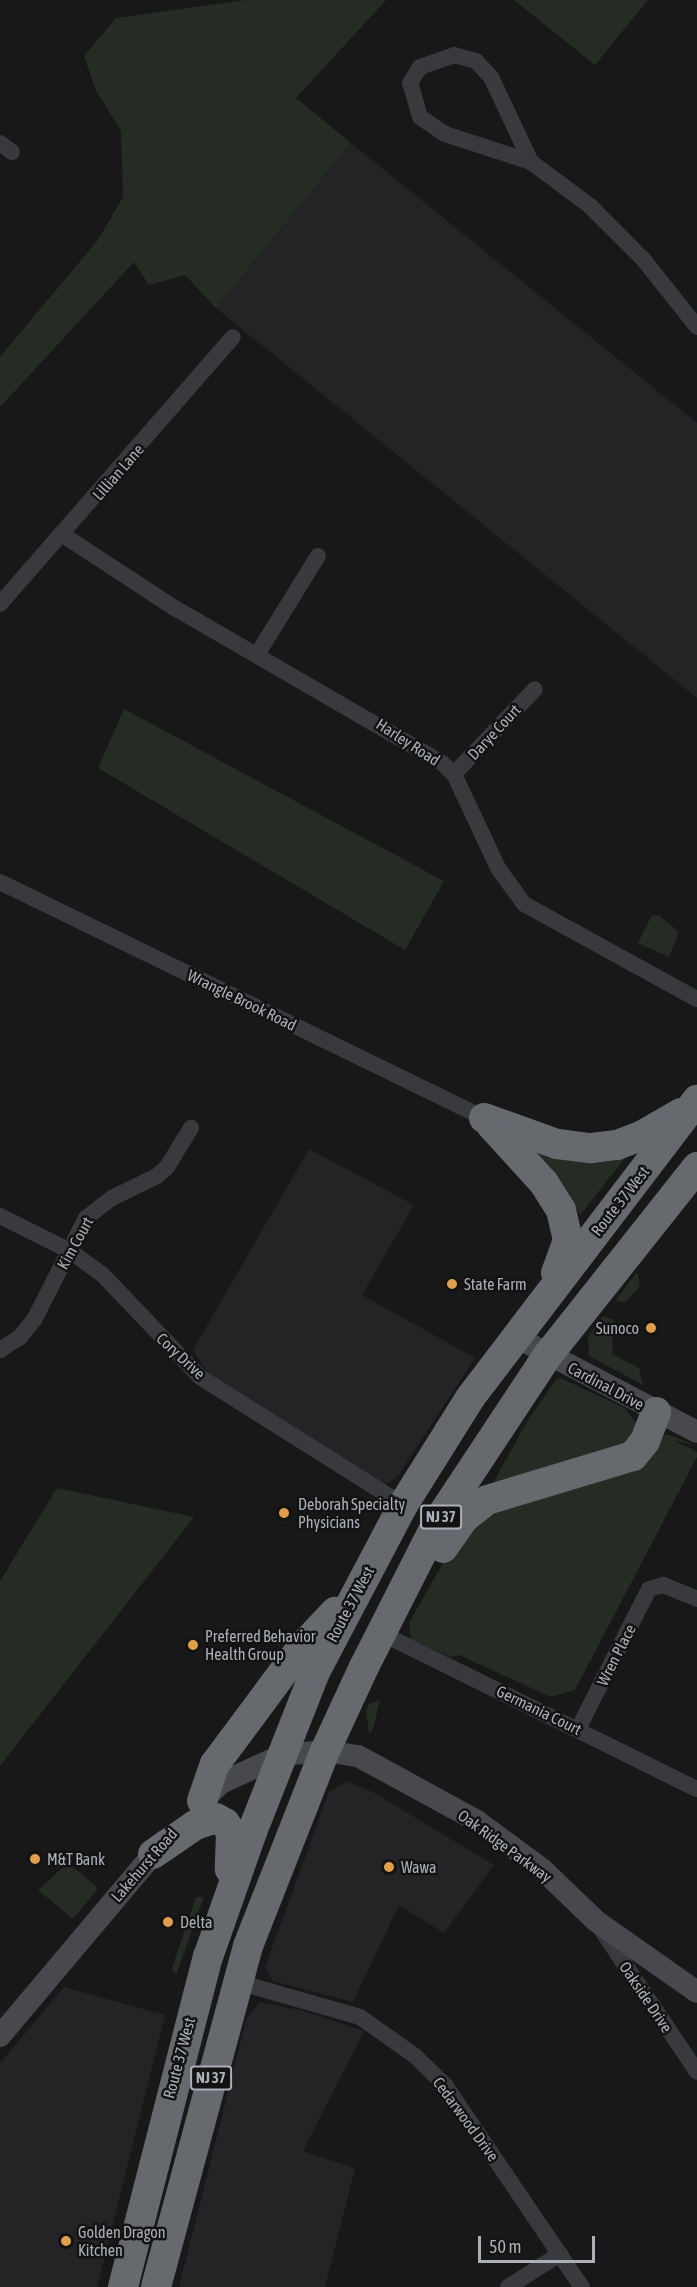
<!DOCTYPE html>
<style>
body{margin:0}
#map{position:relative;width:697px;height:2287px;overflow:hidden;background:#181819;font-family:"Asap Condensed",sans-serif}
div>[style]{position:absolute}
.built>*{inset:0;background:#242426}
.green>*{inset:0;background:#242c24}
.street>*{height:16px;margin:-8px;padding:0 8px;transform-origin:8px;border-radius:8px;background:#393a3e}
.secondary>*{height:22px;margin:-11px;padding:0 11px;transform-origin:11px;border-radius:11px;background:#47494e}
.highway>*{height:30px;margin:-15px;padding:0 15px;transform-origin:15px;border-radius:15px;background:#66696e}
.dots>*{width:16px;height:16px;translate:-50% -50%;box-sizing:border-box;border:3px solid #131314;border-radius:50%}
span{translate:-50% -50%;white-space:nowrap;text-align:center;line-height:1.15;-webkit-text-stroke:5px #131314;paint-order:stroke}
.shield-label span{padding:2px 4px;background:#131314;border:2px solid;border-radius:4px;-webkit-text-stroke-width:0}
.shield-label{font-size:15px;color:#abb0b8;font-weight:700}
.street-label{font-size:16px;color:#abb0b8}
.poi-label{font-size:16px;color:#abb0b8}
.left{translate:0 -50%;text-align:left}
.right{translate:-100% -50%;text-align:right}
.scale{position:absolute;left:478px;top:2236px;width:117px;height:27px;box-sizing:border-box;border:3px solid #abb0b8;border-top:0;padding-left:8px;font-size:18px;line-height:21px;white-space:nowrap;color:#abb0b8;-webkit-text-stroke:4px #131314;paint-order:stroke}
</style>
<div id="map">
<div class="built">
<i style="clip-path:polygon(351px 143px,697px 423px,697px 698px,216px 308px)"></i>
<i style="clip-path:polygon(309px 1149px,414px 1205px,362px 1295px,475px 1358px,398px 1476px,388px 1483px,378px 1481px,208px 1373px,193px 1350px)"></i>
<i style="clip-path:polygon(346px 1781px,373px 1792px,494px 1865px,444px 1933px,399px 1905px,353px 2002px,273px 1981px,265px 1967px,329px 1792px)"></i>
<i style="clip-path:polygon(64px 1987px,165px 2015px,97px 2287px,0 2287px,0 2063px)"></i>
<i style="clip-path:polygon(259px 2002px,304px 2011px,364px 2031px,303px 2151px,355px 2168px,325px 2287px,179px 2287px,246px 2020px)"></i>
</div>
<div class="green">
<i style="clip-path:polygon(246px 0,386px 0,296px 98px,351px 143px,216px 308px,185px 275px,149px 285px,134px 262px,0 407px,0 357px,98px 240px,123px 197px,121px 131px,96px 91px,84px 56px,116px 18px)"></i>
<i style="clip-path:polygon(514px 0,648px 0,595px 65px)"></i>
<i style="clip-path:polygon(124px 709px,444px 881px,405px 950px,98px 768px)"></i>
<i style="clip-path:polygon(652px 915px,660px 916px,679px 932px,669px 957px,638px 943px)"></i>
<i style="clip-path:polygon(536px 1152px,626px 1157px,580px 1215px)"></i>
<i style="clip-path:polygon(637px 1272px,640px 1286px,626px 1302px,615px 1301px)"></i>
<i style="clip-path:polygon(603px 1316px,614px 1320px,612px 1354px,639px 1368px,643px 1385px,589px 1356px,588px 1337px)"></i>
<i style="clip-path:polygon(558px 1377px,625px 1408px,636px 1423px,633px 1443px,493px 1483px,529px 1418px)"></i>
<i style="clip-path:polygon(667px 1434px,697px 1446px,673px 1440px,697px 1452px,697px 1457px,575px 1690px,551px 1697px,459px 1655px,450px 1657px,411px 1639px,409px 1623px,454px 1543px,470px 1524px)"></i>
<i style="clip-path:polygon(57px 1488px,194px 1517px,0 1766px,0 1581px)"></i>
<i style="clip-path:polygon(380px 1700px,373px 1729px,369px 1733px,366px 1711px,369px 1704px)"></i>
<i style="clip-path:polygon(68px 1863px,98px 1888px,73px 1919px,38px 1890px)"></i>
<i style="clip-path:polygon(196px 1897px,204px 1897px,176px 1975px,172px 1968px)"></i>
</div>
<div class="street">
<i style="left:454px;top:55px;width:23px;rotate:15deg"></i>
<i style="left:476px;top:61px;width:22px;rotate:47deg"></i>
<i style="left:491px;top:77px;width:94px;rotate:64.8deg"></i>
<i style="left:531px;top:162px;width:90px;rotate:-162deg"></i>
<i style="left:445px;top:134px;width:30px;rotate:-146deg"></i>
<i style="left:420px;top:117px;width:35px;rotate:-106deg"></i>
<i style="left:410px;top:83px;width:19px;rotate:-58deg"></i>
<i style="left:420px;top:67px;width:36px;rotate:-19deg"></i>
<i style="left:0;top:143px;width:15px;rotate:37deg"></i>
<i style="left:531px;top:162px;width:74px;rotate:36.7deg"></i>
<i style="left:590px;top:206px;width:75px;rotate:45deg"></i>
<i style="left:643px;top:259px;width:87px;rotate:51.5deg"></i>
<i style="left:63px;top:535px;width:131px;rotate:33.2deg"></i>
<i style="left:173px;top:607px;width:311px;rotate:30.1deg"></i>
<i style="left:442px;top:763px;width:16px;rotate:43deg"></i>
<i style="left:454px;top:774px;width:104px;rotate:64.9deg"></i>
<i style="left:498px;top:868px;width:44px;rotate:54.2deg"></i>
<i style="left:524px;top:904px;width:197px;rotate:28.8deg"></i>
<i style="left:0;top:604px;width:354px;rotate:-48.9deg"></i>
<i style="left:258px;top:653px;width:114px;rotate:-58.3deg"></i>
<i style="left:454px;top:774px;width:117px;rotate:-46.4deg"></i>
<i style="left:0;top:882px;width:538px;rotate:25.99deg"></i>
<i style="left:0;top:1216px;width:78px;rotate:26.6deg"></i>
<i style="left:70px;top:1251px;width:39px;rotate:36deg"></i>
<i style="left:102px;top:1274px;width:142px;rotate:46.4deg"></i>
<i style="left:200px;top:1377px;width:240px;rotate:32.2deg"></i>
<i style="left:0;top:1350px;width:24px;rotate:-33deg"></i>
<i style="left:20px;top:1337px;width:22px;rotate:-51deg"></i>
<i style="left:34px;top:1320px;width:114px;rotate:-63deg"></i>
<i style="left:86px;top:1218px;width:33px;rotate:-38deg"></i>
<i style="left:112px;top:1198px;width:50px;rotate:-26.1deg"></i>
<i style="left:157px;top:1176px;width:13px;rotate:-42deg"></i>
<i style="left:167px;top:1167px;width:46px;rotate:-58.4deg"></i>
<i style="left:381px;top:1633px;width:352px;rotate:26.3deg"></i>
<i style="left:578px;top:1729px;width:157px;rotate:-63.1deg"></i>
<i style="left:649px;top:1589px;width:15px;rotate:-16deg"></i>
<i style="left:663px;top:1585px;width:37px;rotate:22deg"></i>
<i style="left:601px;top:1929px;width:172px;rotate:56.1deg"></i>
<i style="left:238px;top:1982px;width:127px;rotate:16deg"></i>
<i style="left:360px;top:2017px;width:67px;rotate:35.3deg"></i>
<i style="left:415px;top:2056px;width:42px;rotate:44deg"></i>
<i style="left:445px;top:2085px;width:244px;rotate:55.9deg"></i>
<i style="left:508px;top:2287px;width:62px;rotate:-32.4deg"></i>
</div>
<div class="secondary">
<i style="left:516px;top:1337px;width:204px;rotate:27.7deg"></i>
<i style="left:203px;top:1800px;width:25px;rotate:-43deg"></i>
<i style="left:221px;top:1783px;width:67px;rotate:-24.7deg"></i>
<i style="left:282px;top:1755px;width:43px;rotate:-5.3deg"></i>
<i style="left:325px;top:1751px;width:33px;rotate:9deg"></i>
<i style="left:358px;top:1756px;width:136px;rotate:28.6deg"></i>
<i style="left:477px;top:1821px;width:81px;rotate:36.4deg"></i>
<i style="left:542px;top:1869px;width:75px;rotate:43.9deg"></i>
<i style="left:596px;top:1921px;width:123px;rotate:35.1deg"></i>
<i style="left:0;top:2036px;width:255px;rotate:-49.9deg"></i>
</div>
<div class="highway">
<i style="left:484px;top:1118px;width:77px;rotate:19.6deg"></i>
<i style="left:557px;top:1144px;width:35px;rotate:7deg"></i>
<i style="left:592px;top:1148px;width:25px;rotate:-7deg"></i>
<i style="left:617px;top:1145px;width:26px;rotate:-21deg"></i>
<i style="left:641px;top:1136px;width:46px;rotate:-29.9deg"></i>
<i style="left:491px;top:1125px;width:79px;rotate:47.6deg"></i>
<i style="left:544px;top:1183px;width:32px;rotate:58deg"></i>
<i style="left:561px;top:1210px;width:31px;rotate:77deg"></i>
<i style="left:568px;top:1240px;width:35px;rotate:110deg"></i>
<i style="left:443px;top:1548px;width:37px;rotate:-55deg"></i>
<i style="left:464px;top:1518px;width:29px;rotate:-38deg"></i>
<i style="left:487px;top:1500px;width:152px;rotate:-16.8deg"></i>
<i style="left:633px;top:1456px;width:19px;rotate:-51deg"></i>
<i style="left:645px;top:1441px;width:31px;rotate:-69deg"></i>
<i style="left:202px;top:1801px;width:39px;rotate:-71deg"></i>
<i style="left:215px;top:1764px;width:144px;rotate:-53.4deg"></i>
<i style="left:301px;top:1648px;width:50px;rotate:-46.6deg"></i>
<i style="left:153px;top:1854px;width:51px;rotate:-34.6deg"></i>
<i style="left:195px;top:1825px;width:22px;rotate:-18deg"></i>
<i style="left:216px;top:1818px;width:10px;rotate:29deg"></i>
<i style="left:225px;top:1823px;width:11px;rotate:56deg"></i>
<i style="left:231px;top:1832px;width:37px;rotate:92deg"></i>
<i style="left:123px;top:2287px;width:341px;rotate:-75.6deg"></i>
<i style="left:208px;top:1957px;width:133px;rotate:-70.6deg"></i>
<i style="left:252px;top:1832px;width:172px;rotate:-68.5deg"></i>
<i style="left:315px;top:1672px;width:189px;rotate:-62.2deg"></i>
<i style="left:403px;top:1505px;width:126px;rotate:-57.9deg"></i>
<i style="left:470px;top:1398px;width:375px;rotate:-52.7deg"></i>
<i style="left:156px;top:2287px;width:353px;rotate:-74.9deg"></i>
<i style="left:248px;top:1946px;width:210px;rotate:-68.5deg"></i>
<i style="left:325px;top:1751px;width:93px;rotate:-65.1deg"></i>
<i style="left:364px;top:1667px;width:164px;rotate:-63.1deg"></i>
<i style="left:438px;top:1521px;width:199px;rotate:-56.5deg"></i>
<i style="left:548px;top:1355px;width:240px;rotate:-51.6deg"></i>
</div>
<div class="dots">
<i style="left:452px;top:1284px;background:#df9f4a"></i>
<i style="left:651px;top:1328px;background:#df9f4a"></i>
<i style="left:284px;top:1513px;background:#df9f4a"></i>
<i style="left:193px;top:1645px;background:#df9f4a"></i>
<i style="left:35px;top:1859px;background:#df9f4a"></i>
<i style="left:389px;top:1867px;background:#df9f4a"></i>
<i style="left:168px;top:1922px;background:#df9f4a"></i>
<i style="left:66px;top:2241px;background:#df9f4a"></i>
</div>
<div class="shield-label">
<span style="left:441px;top:1517px">NJ 37</span>
<span style="left:211px;top:2078px">NJ 37</span>
</div>
<div class="street-label">
<span style="left:118px;top:472px;rotate:-49deg">Lillian Lane</span>
<span style="left:494px;top:732px;rotate:-47deg">Darye Court</span>
<span style="left:408px;top:742px;rotate:33deg">Harley Road</span>
<span style="left:242px;top:1000px;rotate:26deg">Wrangle Brook Road</span>
<span style="left:620px;top:1201px;rotate:-52deg">Route 37 West</span>
<span style="left:75px;top:1243px;rotate:-61deg">Kim Court</span>
<span style="left:181px;top:1356px;rotate:43deg">Cory Drive</span>
<span style="left:606px;top:1386px;rotate:28deg">Cardinal Drive</span>
<span style="left:350px;top:1604px;rotate:-62deg">Route 37 West</span>
<span style="left:616px;top:1655px;rotate:-63deg">Wren Place</span>
<span style="left:539px;top:1710px;rotate:26deg">Germania Court</span>
<span style="left:505px;top:1846px;rotate:36deg">Oak Ridge Parkway</span>
<span style="left:144px;top:1865px;rotate:-49deg">Lakehurst Road</span>
<span style="left:646px;top:1997px;rotate:56deg">Oakside Drive</span>
<span style="left:179px;top:2058px;rotate:-75deg">Route 37 West</span>
<span style="left:466px;top:2119px;rotate:54deg">Cedarwood Drive</span>
</div>
<div class="poi-label">
<span class="left" style="left:464px;top:1284px">State Farm</span>
<span class="right" style="left:639px;top:1328px">Sunoco</span>
<span class="left" style="left:298px;top:1513px">Deborah Specialty<br>Physicians</span>
<span class="left" style="left:205px;top:1645px">Preferred Behavior<br>Health Group</span>
<span class="left" style="left:47px;top:1859px">M&amp;T Bank</span>
<span class="left" style="left:401px;top:1867px">Wawa</span>
<span class="left" style="left:180px;top:1922px">Delta</span>
<span class="left" style="left:78px;top:2241px">Golden Dragon<br>Kitchen</span>
</div>
<div class="scale">50 m</div>
</div>
